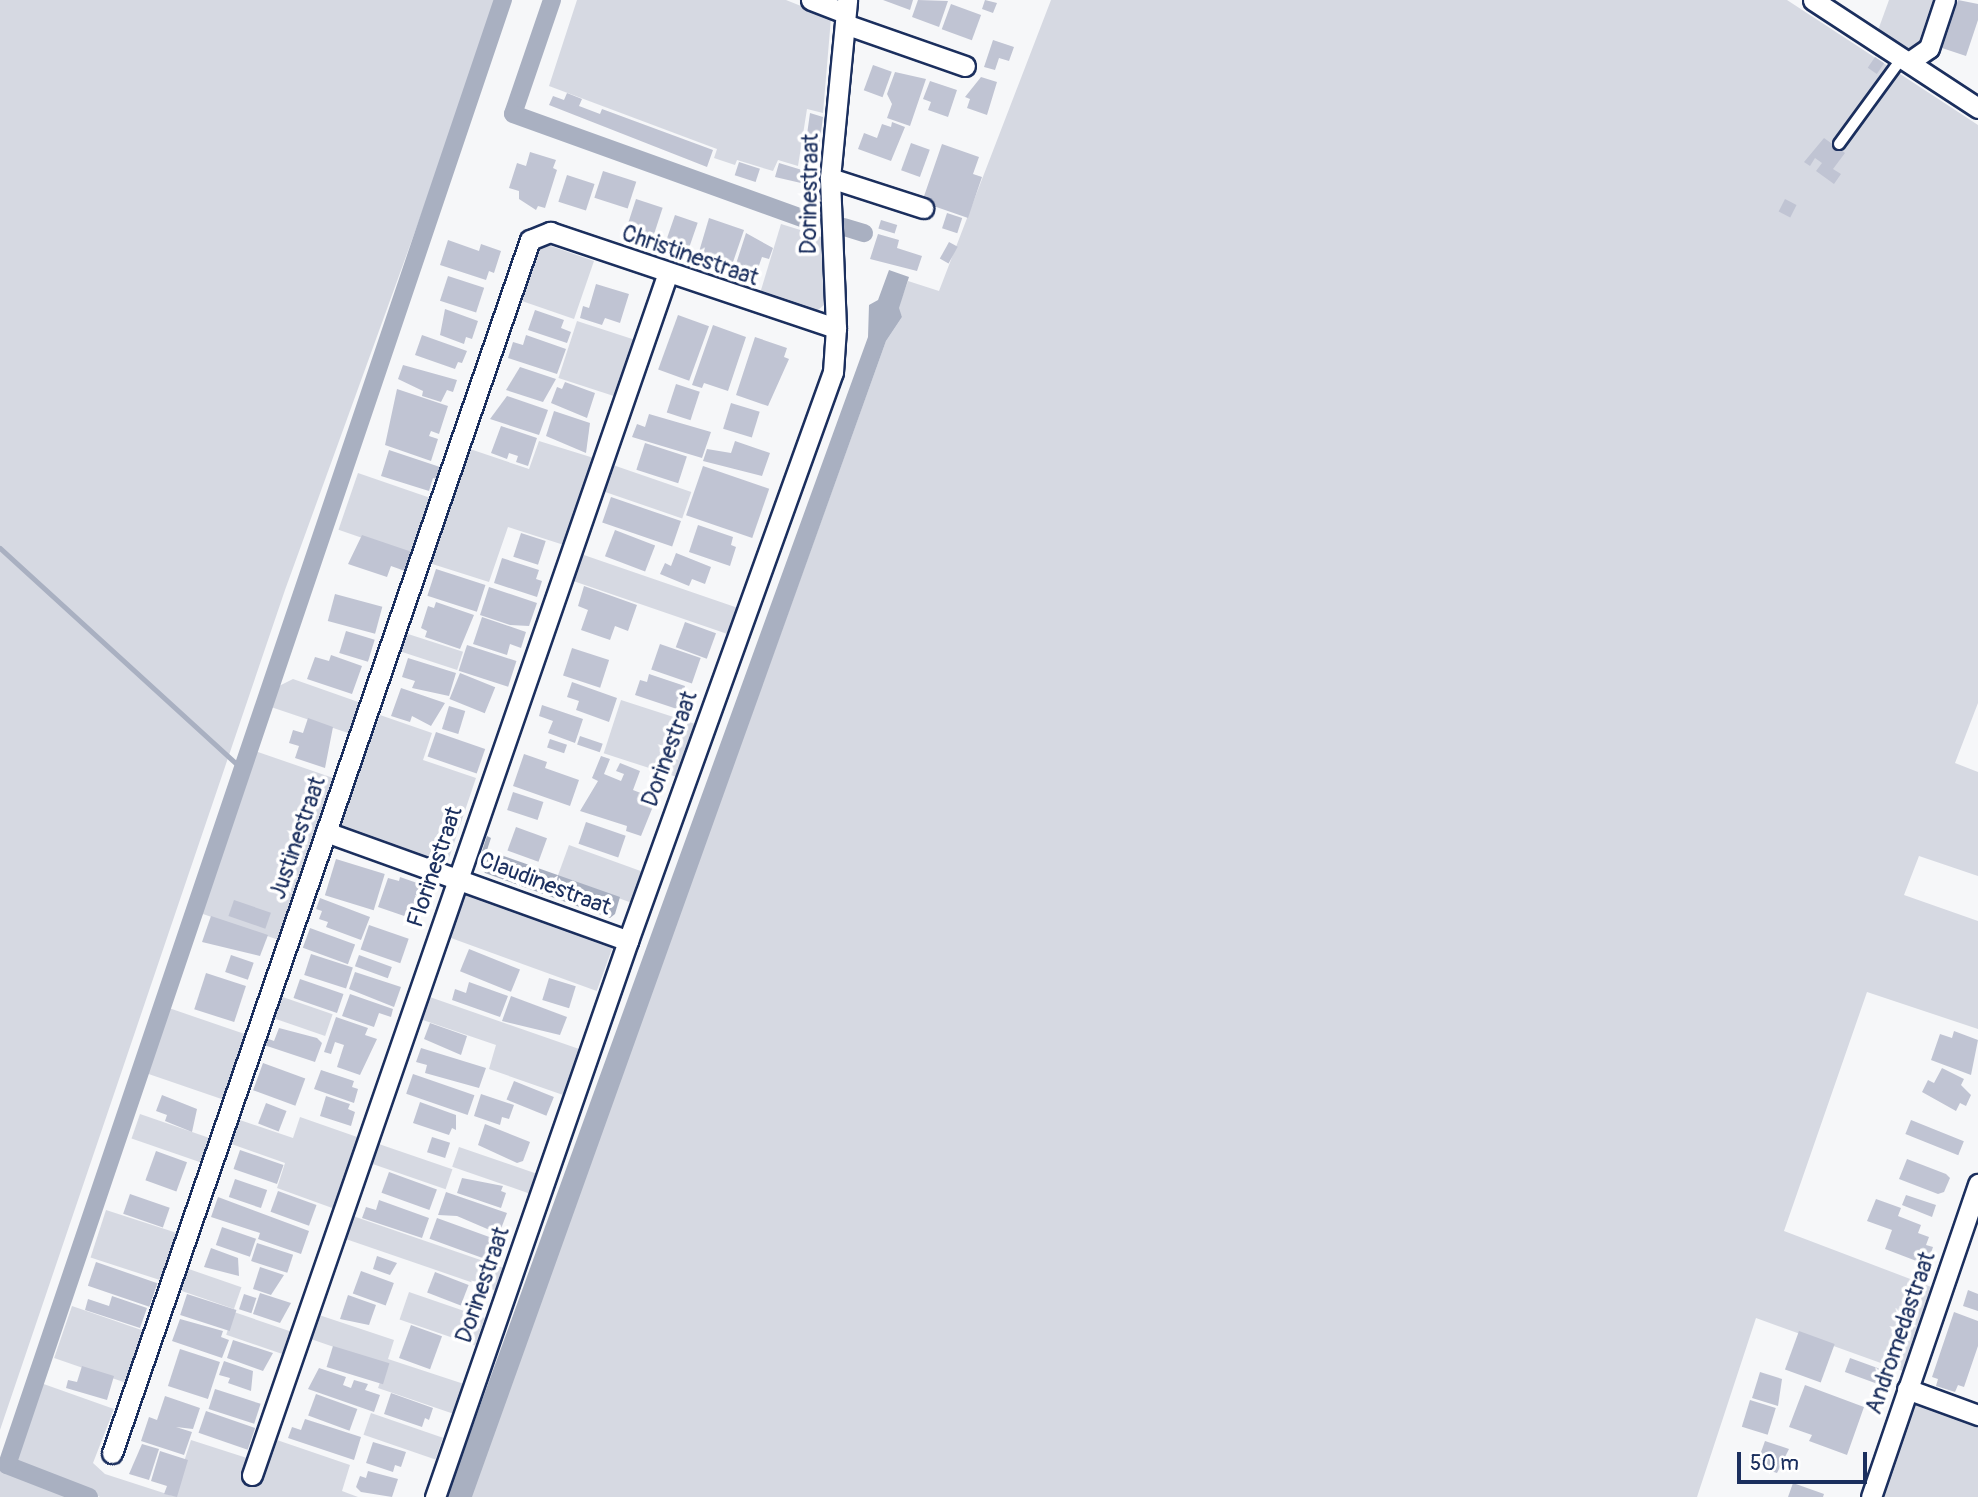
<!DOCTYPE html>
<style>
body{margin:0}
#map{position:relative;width:1978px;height:1497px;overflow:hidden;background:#f6f7f9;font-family:Pangolin,sans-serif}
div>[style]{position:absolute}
.green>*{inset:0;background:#d6d9e2;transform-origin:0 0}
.water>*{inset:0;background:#a9b0c1}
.stream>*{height:5px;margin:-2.5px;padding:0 2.5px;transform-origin:2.5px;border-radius:2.5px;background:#a9b0c1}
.canal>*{height:18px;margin:-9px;padding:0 9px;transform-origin:9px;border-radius:9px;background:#a9b0c1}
.building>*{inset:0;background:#c0c4d3;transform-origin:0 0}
.roads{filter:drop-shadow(2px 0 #1b2f5e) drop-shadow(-2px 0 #1b2f5e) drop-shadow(0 2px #1b2f5e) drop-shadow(0 -2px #1b2f5e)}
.lane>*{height:10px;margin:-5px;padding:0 5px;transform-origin:5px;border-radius:5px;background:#fff}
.street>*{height:19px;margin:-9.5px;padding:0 9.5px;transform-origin:9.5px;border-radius:9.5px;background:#fff}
span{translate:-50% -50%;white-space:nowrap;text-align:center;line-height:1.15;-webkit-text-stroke:7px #fff;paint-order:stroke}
.street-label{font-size:23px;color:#1b2f5e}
.scale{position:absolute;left:1737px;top:1452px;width:130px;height:32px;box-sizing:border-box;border:4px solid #1b2f5e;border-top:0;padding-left:9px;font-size:21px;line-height:24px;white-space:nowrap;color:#1b2f5e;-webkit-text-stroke:5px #fff;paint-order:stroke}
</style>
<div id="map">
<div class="green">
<i style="clip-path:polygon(0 0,499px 0,285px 590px,0 1430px)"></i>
<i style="clip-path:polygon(577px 0,786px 0,831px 18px,823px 113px,807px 109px,798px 166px,778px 160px,773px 171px,737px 160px,735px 165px,714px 158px,717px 149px,549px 86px)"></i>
<i style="clip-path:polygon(1051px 0,1787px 0,1978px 125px,1978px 703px,1955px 763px,1978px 772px,1978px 876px,1919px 856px,1904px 895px,1978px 921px,1978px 1029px,1867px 992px,1784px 1231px,1934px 1288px,1903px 1371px,1756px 1318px,1697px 1497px,470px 1497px,886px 341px,902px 317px,898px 308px,908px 281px,939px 291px)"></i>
<i style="clip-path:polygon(1889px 0,1936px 0,1922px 43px,1909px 54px,1877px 33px)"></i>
<i style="clip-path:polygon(781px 224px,823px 237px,824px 305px,811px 316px,758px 300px)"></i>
<i style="clip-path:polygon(548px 245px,594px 261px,574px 319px,519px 300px,538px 246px)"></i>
<i style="left:577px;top:321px;width:63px;height:60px;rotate:18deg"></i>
<i style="clip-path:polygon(539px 441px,597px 459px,567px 546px,508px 527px,489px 582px,426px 562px,467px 448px,529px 469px)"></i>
<i style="left:610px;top:464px;width:86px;height:28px;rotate:19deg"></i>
<i style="left:358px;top:473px;width:82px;height:60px;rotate:19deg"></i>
<i style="left:578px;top:553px;width:170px;height:28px;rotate:19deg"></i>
<i style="left:405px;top:633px;width:61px;height:19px;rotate:18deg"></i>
<i style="clip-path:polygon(293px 679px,364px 704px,354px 735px,268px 706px,279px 686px)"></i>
<i style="left:621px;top:700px;width:82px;height:56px;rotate:18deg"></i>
<i style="clip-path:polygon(380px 715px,432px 733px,423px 760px,476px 778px,447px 864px,339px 828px)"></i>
<i style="left:255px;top:751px;width:88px;height:171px;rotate:19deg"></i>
<i style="left:569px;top:845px;width:82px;height:33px;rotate:20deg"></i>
<i style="left:465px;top:891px;width:158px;height:49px;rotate:20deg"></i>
<i style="left:274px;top:994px;width:62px;height:23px;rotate:19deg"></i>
<i style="clip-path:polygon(424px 995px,582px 1050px,566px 1096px,489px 1069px,496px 1045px,417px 1018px)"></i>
<i style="left:166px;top:1007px;width:84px;height:69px;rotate:19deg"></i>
<i style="left:140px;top:1114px;width:75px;height:26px;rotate:19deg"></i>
<i style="clip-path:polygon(231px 1117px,293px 1138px,300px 1117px,360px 1138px,335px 1209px,277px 1188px,285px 1163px,223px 1141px)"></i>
<i style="left:373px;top:1142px;width:84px;height:21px;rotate:19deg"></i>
<i style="left:459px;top:1147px;width:83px;height:21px;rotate:19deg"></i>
<i style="left:106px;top:1210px;width:77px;height:50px;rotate:18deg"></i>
<i style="left:347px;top:1214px;width:165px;height:24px;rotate:19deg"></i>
<i style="left:180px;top:1266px;width:65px;height:23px;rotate:19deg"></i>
<i style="left:409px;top:1292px;width:80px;height:29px;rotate:19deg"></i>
<i style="left:72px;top:1306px;width:78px;height:55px;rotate:19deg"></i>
<i style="left:234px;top:1312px;width:64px;height:24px;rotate:19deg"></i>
<i style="clip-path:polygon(313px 1313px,394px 1340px,388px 1359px,464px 1384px,454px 1414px,378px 1388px,386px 1365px,305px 1337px)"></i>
<i style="clip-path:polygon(38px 1382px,114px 1409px,93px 1463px,105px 1474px,173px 1496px,191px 1440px,250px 1459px,243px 1481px,258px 1487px,274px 1439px,350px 1465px,342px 1491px,358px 1497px,100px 1497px,10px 1463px)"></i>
<i style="clip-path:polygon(1914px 1400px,1978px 1420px,1978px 1497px,1874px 1497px)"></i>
<i style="left:371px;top:1413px;width:76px;height:23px;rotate:19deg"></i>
<i style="clip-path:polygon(0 1464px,83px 1497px,0 1497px)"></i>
</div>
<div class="water">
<i style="clip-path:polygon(889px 270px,909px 277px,899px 308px,902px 317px,886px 341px,472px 1497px,447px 1497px,868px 337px,869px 305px,878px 300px)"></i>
<i style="clip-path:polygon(487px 836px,491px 838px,487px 850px,620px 897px,615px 914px,610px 918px,485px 873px,478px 863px)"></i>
</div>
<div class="stream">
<i style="left:0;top:548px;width:328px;rotate:42.4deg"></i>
</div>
<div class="canal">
<i style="left:552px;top:0;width:120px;rotate:108.9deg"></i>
<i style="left:513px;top:114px;width:307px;rotate:19.8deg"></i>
<i style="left:844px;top:227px;width:21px;rotate:17deg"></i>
<i style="left:89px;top:1497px;width:88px;rotate:-158.7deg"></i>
<i style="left:7px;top:1465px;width:1547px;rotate:-71.3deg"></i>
</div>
<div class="building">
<i style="clip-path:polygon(883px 0,913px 0,910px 10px)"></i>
<i style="clip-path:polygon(918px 0,948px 1px,939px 27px,912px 17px)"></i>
<i style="clip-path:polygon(985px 0,997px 3px,993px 13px,982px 9px)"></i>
<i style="clip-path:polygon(1958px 0,1978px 4px,1978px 20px,1966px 56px,1942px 48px)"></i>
<i style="left:951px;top:4px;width:32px;height:27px;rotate:20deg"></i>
<i style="clip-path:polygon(993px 40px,1014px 47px,1009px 61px,999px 58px,995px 70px,984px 67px)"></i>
<i style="left:1875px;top:57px;width:11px;height:13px;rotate:34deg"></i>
<i style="left:873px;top:65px;width:20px;height:27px;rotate:20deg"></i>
<i style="clip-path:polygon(895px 72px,926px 79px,910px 126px,887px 118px,892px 104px,887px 94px)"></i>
<i style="clip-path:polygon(981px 77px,997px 82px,987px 115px,967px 108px,970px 99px,965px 97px)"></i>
<i style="clip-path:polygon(930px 81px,957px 90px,948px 117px,928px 110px,931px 102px,923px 99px)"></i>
<i style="clip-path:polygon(567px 93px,582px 99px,579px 106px,600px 114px,602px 109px,713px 150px,707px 167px,549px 105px,553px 96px,564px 100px)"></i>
<i style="clip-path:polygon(810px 113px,823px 117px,814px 186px,775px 177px,779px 163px,802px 170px)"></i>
<i style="clip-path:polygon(892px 122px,905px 127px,891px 161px,858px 149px,864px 133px,877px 138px,882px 124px,891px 127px)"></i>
<i style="clip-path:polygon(1824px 138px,1845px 153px,1833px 169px,1841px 174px,1834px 184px,1816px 171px,1822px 163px,1815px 158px,1810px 166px,1804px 162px)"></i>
<i style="left:911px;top:143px;width:20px;height:29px;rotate:20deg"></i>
<i style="clip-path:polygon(942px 144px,979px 157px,973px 174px,982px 177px,968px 218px,922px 202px)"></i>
<i style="clip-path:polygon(530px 152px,556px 160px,553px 168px,557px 170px,545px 208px,538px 206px,536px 210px,519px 199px,519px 191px,509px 188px,517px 163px,526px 166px)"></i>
<i style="left:739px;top:162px;width:22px;height:14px;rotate:18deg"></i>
<i style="left:603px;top:171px;width:35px;height:28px;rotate:18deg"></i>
<i style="left:567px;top:175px;width:29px;height:28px;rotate:18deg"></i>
<i style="left:636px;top:199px;width:28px;height:30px;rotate:18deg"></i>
<i style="left:1785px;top:199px;width:13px;height:14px;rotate:27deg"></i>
<i style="left:947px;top:213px;width:16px;height:16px;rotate:18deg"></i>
<i style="left:675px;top:215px;width:24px;height:27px;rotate:19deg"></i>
<i style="clip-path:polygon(709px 218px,744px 230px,732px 265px,696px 262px)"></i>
<i style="left:881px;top:220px;width:17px;height:9px;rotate:17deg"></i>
<i style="clip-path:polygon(746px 233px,773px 248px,769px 259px,762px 257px,757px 271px,736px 264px)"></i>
<i style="clip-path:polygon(878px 234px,899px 240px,897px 248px,922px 256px,917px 271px,870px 259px)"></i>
<i style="clip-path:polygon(448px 240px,479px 251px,481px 244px,501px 251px,494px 273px,489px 271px,486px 280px,440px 265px)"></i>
<i style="left:949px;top:242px;width:10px;height:19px;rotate:29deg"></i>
<i style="left:448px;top:276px;width:38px;height:26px;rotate:18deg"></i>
<i style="clip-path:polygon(596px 284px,629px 294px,620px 323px,605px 318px,602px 325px,580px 318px,583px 306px,589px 308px)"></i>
<i style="clip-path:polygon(445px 309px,478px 321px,472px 339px,466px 337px,464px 344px,440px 335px)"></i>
<i style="clip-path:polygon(535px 310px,564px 320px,561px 328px,571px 332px,567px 343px,528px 330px)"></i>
<i style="left:678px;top:315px;width:33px;height:58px;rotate:20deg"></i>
<i style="clip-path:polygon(713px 325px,746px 337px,728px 391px,704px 383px,702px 388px,692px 385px)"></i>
<i style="clip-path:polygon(422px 335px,467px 351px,462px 363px,458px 362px,455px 369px,415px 355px)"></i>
<i style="clip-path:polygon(526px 335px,566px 349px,557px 374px,508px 358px,513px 342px,523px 345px)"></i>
<i style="clip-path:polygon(755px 337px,787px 348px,784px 357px,789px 359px,768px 406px,736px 395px)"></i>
<i style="clip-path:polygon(403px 365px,457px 380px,453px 392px,447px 390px,441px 402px,422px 396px,423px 391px,398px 379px)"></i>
<i style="clip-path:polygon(520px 367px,556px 379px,543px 402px,506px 390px)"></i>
<i style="clip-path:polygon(565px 382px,595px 393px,587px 418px,551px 403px,557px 387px,562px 389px)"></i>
<i style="left:676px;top:384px;width:25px;height:30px;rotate:18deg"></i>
<i style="clip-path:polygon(397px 389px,448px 406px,439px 434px,431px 431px,429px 436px,438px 439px,431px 461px,385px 445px)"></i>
<i style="clip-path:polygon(507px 396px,548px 410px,539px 435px,490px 419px)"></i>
<i style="left:731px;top:403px;width:30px;height:27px;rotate:17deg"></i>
<i style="clip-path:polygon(554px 411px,590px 423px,586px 453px,546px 436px)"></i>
<i style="clip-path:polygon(649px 414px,711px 432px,702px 458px,632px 437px,637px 424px,645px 427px)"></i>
<i style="clip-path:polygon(501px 426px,537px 438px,528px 466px,516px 462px,518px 456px,509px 453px,507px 459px,491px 453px)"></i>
<i style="clip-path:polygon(735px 441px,770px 453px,762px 476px,703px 461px,707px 449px,731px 453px)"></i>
<i style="left:645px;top:443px;width:44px;height:28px;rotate:18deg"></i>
<i style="clip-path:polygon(389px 450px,446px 469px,442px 481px,433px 478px,429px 491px,381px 476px)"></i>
<i style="left:703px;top:466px;width:70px;height:52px;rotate:19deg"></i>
<i style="left:611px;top:497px;width:74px;height:27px;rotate:19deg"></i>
<i style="clip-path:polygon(698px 525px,733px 537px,731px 545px,736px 547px,730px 566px,689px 552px)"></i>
<i style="left:615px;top:530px;width:43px;height:28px;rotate:21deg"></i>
<i style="left:521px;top:533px;width:26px;height:25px;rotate:18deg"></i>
<i style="clip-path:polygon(362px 535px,412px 552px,405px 571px,391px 566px,387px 577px,348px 564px)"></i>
<i style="clip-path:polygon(676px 553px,711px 567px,705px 584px,692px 579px,689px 586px,660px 574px,665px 563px,671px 566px)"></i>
<i style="clip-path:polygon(502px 558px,539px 570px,536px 579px,542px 581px,537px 597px,494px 583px)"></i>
<i style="left:436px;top:569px;width:52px;height:28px;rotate:18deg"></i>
<i style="clip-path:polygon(584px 586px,637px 605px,628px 631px,615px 626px,610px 640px,581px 630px,588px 610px,578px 606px)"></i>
<i style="clip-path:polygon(489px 587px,537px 603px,529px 626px,510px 625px,480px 615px)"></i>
<i style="left:335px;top:594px;width:49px;height:28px;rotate:15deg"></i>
<i style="clip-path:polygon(436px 602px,474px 615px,460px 649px,425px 637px,427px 631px,421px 628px,428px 606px,434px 608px)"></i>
<i style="clip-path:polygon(482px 617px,526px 632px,521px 648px,510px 644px,507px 655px,473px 644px)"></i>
<i style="left:685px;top:622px;width:33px;height:27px;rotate:20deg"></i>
<i style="left:346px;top:631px;width:30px;height:23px;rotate:17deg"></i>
<i style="left:660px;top:644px;width:43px;height:27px;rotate:19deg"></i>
<i style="left:467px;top:645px;width:52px;height:27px;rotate:18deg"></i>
<i style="left:572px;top:648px;width:39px;height:29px;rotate:18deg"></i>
<i style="clip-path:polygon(331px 655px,362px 666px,352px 694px,307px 679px,315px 657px,329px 661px)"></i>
<i style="clip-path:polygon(408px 658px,456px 673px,449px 696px,412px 688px,415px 681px,402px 677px)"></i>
<i style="left:460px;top:673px;width:38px;height:28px;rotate:22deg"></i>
<i style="clip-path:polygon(649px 674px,685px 686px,680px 710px,635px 695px,640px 680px,647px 682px)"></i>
<i style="clip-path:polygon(572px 682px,617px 698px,609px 722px,576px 710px,579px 701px,567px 697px)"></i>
<i style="clip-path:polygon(401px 688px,445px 703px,431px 726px,412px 716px,410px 722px,391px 716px)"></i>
<i style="clip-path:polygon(542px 705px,583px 719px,575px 743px,548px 733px,553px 721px,539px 716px)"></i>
<i style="left:449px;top:706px;width:17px;height:24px;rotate:17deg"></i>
<i style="clip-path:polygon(308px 718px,333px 727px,325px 768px,295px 758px,299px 746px,289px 743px,293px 730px,303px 733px)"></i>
<i style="left:436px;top:732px;width:52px;height:26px;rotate:19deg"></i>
<i style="left:580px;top:736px;width:24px;height:9px;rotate:19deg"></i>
<i style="left:550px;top:739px;width:18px;height:9px;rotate:19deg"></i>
<i style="clip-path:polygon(524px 754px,547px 762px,545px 768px,579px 780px,570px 806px,513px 786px)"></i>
<i style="clip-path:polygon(601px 756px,610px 759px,604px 774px,621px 781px,624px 774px,616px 771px,620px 763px,640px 771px,633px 790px,656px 799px,641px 836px,626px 831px,627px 826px,580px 811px,598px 781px,592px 778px)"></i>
<i style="left:513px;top:792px;width:32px;height:19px;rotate:18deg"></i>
<i style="left:586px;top:822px;width:42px;height:23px;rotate:19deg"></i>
<i style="left:516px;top:827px;width:33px;height:25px;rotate:20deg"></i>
<i style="left:336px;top:859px;width:51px;height:38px;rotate:17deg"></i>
<i style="clip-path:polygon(400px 877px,420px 884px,413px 919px,378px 907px,388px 878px,399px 881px)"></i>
<i style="clip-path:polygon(320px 898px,370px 917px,361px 940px,326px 927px,328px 922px,319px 919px,322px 911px,316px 909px)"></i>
<i style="left:234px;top:900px;width:39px;height:17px;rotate:19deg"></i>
<i style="clip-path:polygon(211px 916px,268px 935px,260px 956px,202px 942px)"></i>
<i style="left:369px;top:925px;width:42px;height:26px;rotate:19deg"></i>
<i style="left:310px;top:928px;width:48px;height:21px;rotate:20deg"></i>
<i style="left:469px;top:949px;width:55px;height:24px;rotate:22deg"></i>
<i style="left:311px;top:954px;width:44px;height:22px;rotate:18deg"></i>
<i style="left:231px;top:955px;width:24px;height:18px;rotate:19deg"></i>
<i style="left:359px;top:955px;width:35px;height:12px;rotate:20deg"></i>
<i style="clip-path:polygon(355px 972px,401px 987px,394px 1007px,349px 989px)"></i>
<i style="left:206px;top:973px;width:42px;height:38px;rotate:18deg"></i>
<i style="left:549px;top:978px;width:28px;height:23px;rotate:17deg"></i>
<i style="left:300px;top:979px;width:46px;height:20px;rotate:19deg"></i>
<i style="clip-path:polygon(469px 982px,508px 996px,500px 1017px,452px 1000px,455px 989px,466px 993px)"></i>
<i style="clip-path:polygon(350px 994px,393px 1009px,391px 1017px,379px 1013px,374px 1027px,342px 1016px)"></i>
<i style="clip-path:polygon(511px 996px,567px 1017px,560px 1035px,502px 1021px)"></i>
<i style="clip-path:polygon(336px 1017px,368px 1028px,365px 1035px,377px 1039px,360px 1075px,337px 1067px,344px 1045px,335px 1042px,331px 1054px,324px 1052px)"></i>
<i style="clip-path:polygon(430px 1023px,467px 1036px,461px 1055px,424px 1039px)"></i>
<i style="clip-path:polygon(279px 1028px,317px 1038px,322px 1043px,315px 1062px,264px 1045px,266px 1038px,274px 1041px)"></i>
<i style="clip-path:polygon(1954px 1031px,1978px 1040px,1971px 1075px,1931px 1060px,1940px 1034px,1952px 1038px)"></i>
<i style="clip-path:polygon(421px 1048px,486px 1068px,479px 1088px,425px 1073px,427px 1065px,416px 1062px)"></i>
<i style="left:263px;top:1063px;width:45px;height:29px;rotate:20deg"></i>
<i style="clip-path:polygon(1942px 1068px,1964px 1079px,1961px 1085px,1971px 1095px,1966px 1106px,1960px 1103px,1956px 1111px,1922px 1092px,1928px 1080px,1934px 1083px)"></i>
<i style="clip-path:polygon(321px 1070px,354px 1081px,352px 1087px,358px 1089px,354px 1103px,314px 1089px)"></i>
<i style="left:413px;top:1074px;width:65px;height:21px;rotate:19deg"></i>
<i style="left:514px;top:1081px;width:43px;height:20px;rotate:22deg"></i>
<i style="clip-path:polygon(481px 1094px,514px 1105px,509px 1119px,502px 1117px,500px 1125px,474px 1116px)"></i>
<i style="clip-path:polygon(162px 1095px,197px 1109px,192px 1132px,165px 1121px,167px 1115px,156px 1111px)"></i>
<i style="clip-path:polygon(326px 1096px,350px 1104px,348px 1109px,355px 1112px,351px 1126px,320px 1116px)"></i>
<i style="clip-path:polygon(420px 1102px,456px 1115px,456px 1130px,452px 1128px,449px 1135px,413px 1123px)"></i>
<i style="left:266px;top:1103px;width:22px;height:22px;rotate:21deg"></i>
<i style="left:1911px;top:1120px;width:57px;height:15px;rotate:22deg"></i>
<i style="clip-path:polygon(485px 1124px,530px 1142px,523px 1161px,517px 1163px,478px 1145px)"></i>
<i style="left:432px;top:1137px;width:19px;height:16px;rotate:18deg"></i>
<i style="left:240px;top:1150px;width:46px;height:20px;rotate:19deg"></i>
<i style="left:156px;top:1151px;width:33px;height:31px;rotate:20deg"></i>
<i style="clip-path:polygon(1907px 1159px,1946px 1174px,1950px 1178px,1944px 1192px,1938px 1194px,1899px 1179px)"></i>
<i style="left:389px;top:1172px;width:51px;height:22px;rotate:20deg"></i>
<i style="clip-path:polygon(462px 1178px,503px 1186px,501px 1191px,506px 1193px,501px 1208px,457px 1193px)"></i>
<i style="left:235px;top:1179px;width:34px;height:19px;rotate:19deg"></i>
<i style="left:278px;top:1191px;width:41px;height:22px;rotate:20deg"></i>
<i style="clip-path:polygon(446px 1192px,507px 1213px,499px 1234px,457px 1216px,438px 1215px)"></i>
<i style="left:130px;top:1194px;width:42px;height:21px;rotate:19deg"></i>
<i style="clip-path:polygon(1906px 1195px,1936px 1205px,1932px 1217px,1902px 1205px)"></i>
<i style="clip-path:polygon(218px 1197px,309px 1231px,301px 1254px,258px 1239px,260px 1233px,211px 1217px)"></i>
<i style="clip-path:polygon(1876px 1199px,1901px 1208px,1898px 1216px,1921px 1225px,1918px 1233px,1929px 1237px,1926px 1245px,1933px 1247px,1927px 1265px,1885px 1249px,1892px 1230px,1867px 1221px)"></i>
<i style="clip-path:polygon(379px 1200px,429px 1218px,422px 1238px,362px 1218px,366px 1207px,376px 1210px)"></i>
<i style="left:437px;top:1218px;width:63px;height:22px;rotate:20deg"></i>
<i style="left:222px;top:1227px;width:36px;height:19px;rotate:19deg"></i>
<i style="left:257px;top:1243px;width:38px;height:19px;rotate:18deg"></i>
<i style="clip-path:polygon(211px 1248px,238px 1258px,239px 1276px,204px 1267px)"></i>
<i style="clip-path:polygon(377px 1256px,397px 1263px,390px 1275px,373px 1269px)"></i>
<i style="left:96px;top:1262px;width:65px;height:25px;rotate:19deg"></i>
<i style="clip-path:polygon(260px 1267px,284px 1275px,271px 1295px,253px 1289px)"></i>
<i style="left:361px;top:1271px;width:35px;height:24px;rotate:20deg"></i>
<i style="left:435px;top:1272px;width:36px;height:22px;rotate:21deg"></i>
<i style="clip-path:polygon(1968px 1290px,1978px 1294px,1978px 1311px,1963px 1306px)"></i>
<i style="clip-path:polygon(260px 1293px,291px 1303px,280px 1323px,253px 1314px)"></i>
<i style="left:187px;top:1294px;width:52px;height:22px;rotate:18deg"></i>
<i style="left:244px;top:1294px;width:13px;height:16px;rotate:18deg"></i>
<i style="clip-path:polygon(348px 1295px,376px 1305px,369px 1325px,340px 1319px)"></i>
<i style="clip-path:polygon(112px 1296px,147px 1308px,140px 1328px,85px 1310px,88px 1299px,109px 1306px)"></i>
<i style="clip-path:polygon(1954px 1312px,1978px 1321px,1978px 1346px,1964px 1387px,1958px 1385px,1955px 1392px,1936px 1386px,1938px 1379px,1932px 1377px)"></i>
<i style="clip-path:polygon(180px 1319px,223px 1331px,221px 1337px,229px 1340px,222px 1358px,172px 1341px)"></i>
<i style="left:411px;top:1325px;width:33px;height:35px;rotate:20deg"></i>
<i style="left:1799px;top:1331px;width:38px;height:41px;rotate:20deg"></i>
<i style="clip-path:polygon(233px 1340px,273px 1353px,263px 1371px,227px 1358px)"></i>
<i style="left:333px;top:1346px;width:59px;height:22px;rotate:17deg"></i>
<i style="left:180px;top:1349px;width:42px;height:39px;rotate:18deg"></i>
<i style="left:1850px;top:1358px;width:41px;height:15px;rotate:20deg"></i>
<i style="clip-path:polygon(224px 1361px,253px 1371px,251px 1391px,228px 1383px,230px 1378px,219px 1375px)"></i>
<i style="clip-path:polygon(82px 1366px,114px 1376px,107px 1400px,66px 1388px,68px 1380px,77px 1382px)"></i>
<i style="clip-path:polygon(319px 1368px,346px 1377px,343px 1385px,351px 1388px,354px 1380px,368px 1384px,365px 1390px,380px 1395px,374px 1412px,308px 1389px)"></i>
<i style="clip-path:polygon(1760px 1372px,1782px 1379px,1778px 1406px,1752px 1398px)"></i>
<i style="clip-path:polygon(1805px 1385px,1864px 1407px,1847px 1455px,1809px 1441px,1812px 1435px,1789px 1427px)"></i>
<i style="left:215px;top:1389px;width:48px;height:21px;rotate:18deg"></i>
<i style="clip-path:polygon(391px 1393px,433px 1408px,429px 1420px,425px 1418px,422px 1427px,384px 1414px)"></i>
<i style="left:316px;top:1394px;width:44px;height:23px;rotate:20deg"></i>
<i style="clip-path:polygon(165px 1396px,200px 1408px,193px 1429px,176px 1427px,192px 1432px,184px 1455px,141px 1441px,149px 1417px,157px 1420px)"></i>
<i style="left:1750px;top:1400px;width:27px;height:28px;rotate:17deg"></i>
<i style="left:206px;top:1411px;width:52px;height:23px;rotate:19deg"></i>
<i style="clip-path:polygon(305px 1419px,361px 1437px,354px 1460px,288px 1438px,292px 1427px,301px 1430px)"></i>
<i style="clip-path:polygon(1765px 1441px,1789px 1449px,1777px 1473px,1756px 1466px)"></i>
<i style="clip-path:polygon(373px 1442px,406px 1452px,401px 1467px,395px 1465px,393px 1472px,366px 1463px)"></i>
<i style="clip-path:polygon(142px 1444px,159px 1449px,149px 1480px,129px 1474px)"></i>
<i style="clip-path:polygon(160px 1451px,188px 1460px,177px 1497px,164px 1494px,167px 1486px,151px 1481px)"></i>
<i style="clip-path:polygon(368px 1471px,398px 1479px,392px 1497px,361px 1492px,356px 1487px,360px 1476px,366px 1478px)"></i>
<i style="clip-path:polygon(1793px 1483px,1824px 1494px,1823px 1497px,1788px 1497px)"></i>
</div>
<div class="roads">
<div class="lane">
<i style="left:1839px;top:144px;width:107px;rotate:-53.8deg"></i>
</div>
<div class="street">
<i style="left:811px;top:0;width:36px;rotate:21deg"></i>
<i style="left:1813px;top:0;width:197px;rotate:33.2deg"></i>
<i style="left:845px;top:24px;width:127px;rotate:19.3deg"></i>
<i style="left:1909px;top:62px;width:24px;rotate:-35deg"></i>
<i style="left:1929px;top:48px;width:51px;rotate:-71.6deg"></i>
<i style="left:830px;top:178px;width:98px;rotate:17.9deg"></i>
<i style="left:326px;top:832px;width:321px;rotate:19.8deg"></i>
<i style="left:1907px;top:1389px;width:76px;rotate:20.1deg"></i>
<i style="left:112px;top:1453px;width:1283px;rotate:-70.99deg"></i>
<i style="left:530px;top:240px;width:22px;rotate:-22deg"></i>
<i style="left:550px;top:232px;width:302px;rotate:18.6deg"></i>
<i style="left:252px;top:1475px;width:1270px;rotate:-70.92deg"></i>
<i style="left:435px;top:1497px;width:589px;rotate:-70.86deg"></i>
<i style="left:628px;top:941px;width:605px;rotate:-70.19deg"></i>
<i style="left:833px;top:372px;width:44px;rotate:-86.1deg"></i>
<i style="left:836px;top:328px;width:150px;rotate:-92.3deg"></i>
<i style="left:830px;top:178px;width:179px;rotate:-84.5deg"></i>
<i style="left:1871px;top:1497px;width:331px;rotate:-71.1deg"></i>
</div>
</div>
<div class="street-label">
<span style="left:810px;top:194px;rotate:-89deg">Dorinestraat</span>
<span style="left:690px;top:256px;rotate:19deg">Christinestraat</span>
<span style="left:670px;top:749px;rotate:-70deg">Dorinestraat</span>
<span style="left:298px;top:838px;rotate:-71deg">Justinestraat</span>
<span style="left:435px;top:867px;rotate:-71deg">Florinestraat</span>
<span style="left:545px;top:884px;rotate:21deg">Claudinestraat</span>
<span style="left:483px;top:1285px;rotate:-71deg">Dorinestraat</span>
<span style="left:1901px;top:1333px;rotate:-71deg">Andromedastraat</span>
</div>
<div class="scale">50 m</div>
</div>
